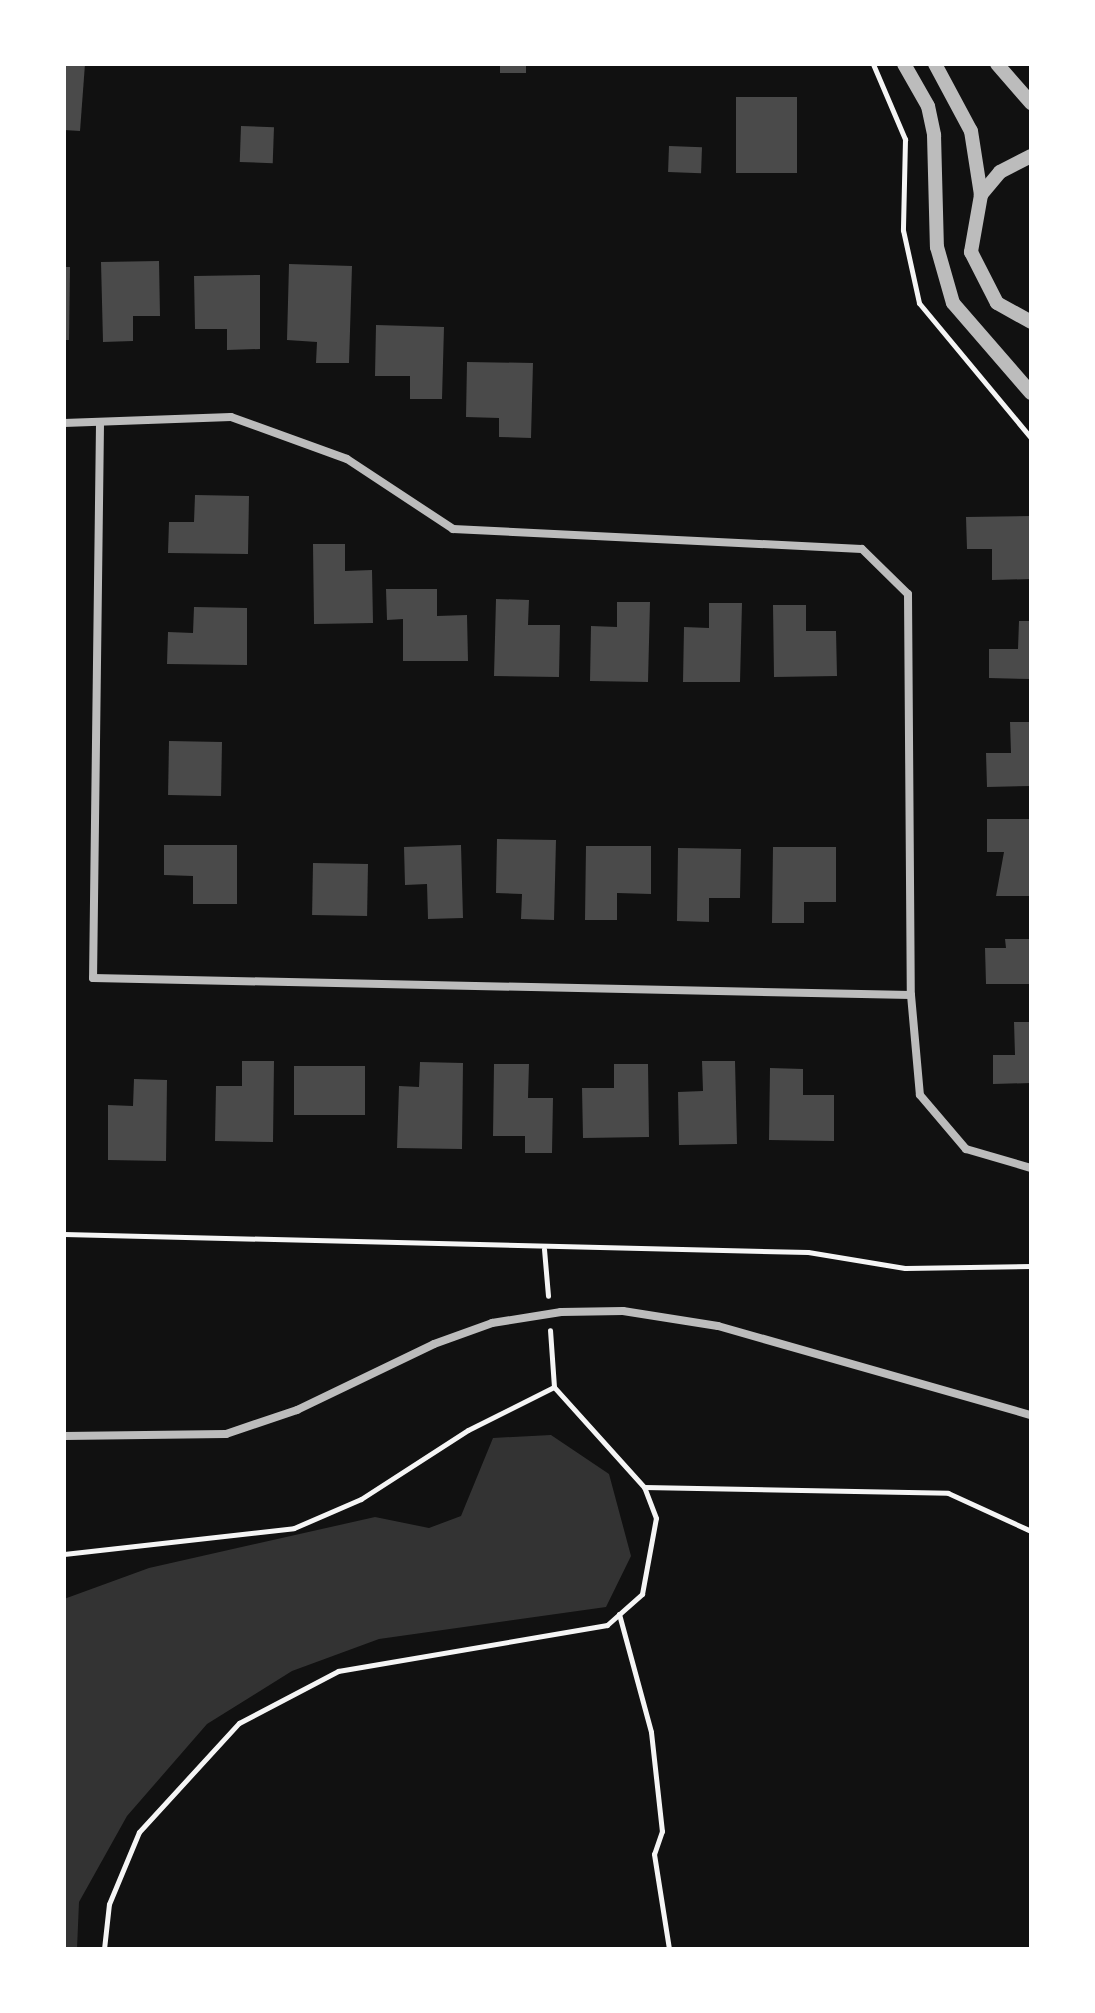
<!DOCTYPE html>
<style>
body{margin:0}
#map{position:relative;width:1095px;height:2013px;overflow:hidden;background:#111;font-family:"DejaVu Sans",sans-serif}
div>[style]{position:absolute}
.water>*{inset:0;background:#333}
.building>*{inset:0;background:#4a4a4a;transform-origin:0 0}
.path>*{height:5px;margin:-2.5px;padding:0 2.5px;transform-origin:2.5px;border-radius:2.5px;background:#f5f5f5}
.minor>*{height:8px;margin:-4px;padding:0 4px;transform-origin:4px;border-radius:4px;background:#bcbcbc}
.tertiary>*{height:14px;margin:-7px;padding:0 7px;transform-origin:7px;border-radius:7px;background:#bcbcbc}
span{translate:-50% -50%;white-space:nowrap;text-align:center;line-height:1.15;-webkit-text-stroke:8px #fff;paint-order:stroke}
.frame{position:absolute;inset:0;border:66px solid #fff;pointer-events:none}
</style>
<div id="map">
<div class="water">
<i style="clip-path:polygon(551px 1435px,609px 1474px,631px 1556px,606px 1607px,379px 1639px,292px 1671px,207px 1724px,127px 1816px,79px 1902px,77px 1949px,64px 1949px,64px 1599px,149px 1568px,375px 1517px,429px 1528px,461px 1516px,493px 1438px)"></i>
</div>
<div class="building">
<i style="clip-path:polygon(64px 64px,85px 64px,80px 131px,64px 130px)"></i>
<i style="left:500px;top:64px;width:26px;height:9px"></i>
<i style="left:736px;top:97px;width:61px;height:76px"></i>
<i style="left:241px;top:126px;width:33px;height:36px;rotate:2deg"></i>
<i style="left:669px;top:146px;width:33px;height:26px;rotate:2deg"></i>
<i style="clip-path:polygon(159px 261px,160px 316px,133px 316px,133px 341px,103px 342px,101px 262px)"></i>
<i style="clip-path:polygon(289px 264px,352px 266px,349px 363px,316px 363px,317px 342px,287px 340px)"></i>
<i style="clip-path:polygon(64px 267px,70px 267px,69px 340px,64px 340px)"></i>
<i style="clip-path:polygon(260px 275px,260px 349px,227px 350px,227px 329px,195px 329px,194px 276px)"></i>
<i style="clip-path:polygon(376px 325px,444px 327px,442px 399px,410px 399px,410px 376px,375px 376px)"></i>
<i style="clip-path:polygon(467px 362px,533px 363px,531px 438px,499px 437px,499px 418px,466px 417px)"></i>
<i style="clip-path:polygon(195px 495px,249px 496px,248px 554px,168px 553px,169px 522px,194px 522px)"></i>
<i style="clip-path:polygon(1031px 516px,1031px 579px,992px 580px,992px 549px,967px 549px,966px 517px)"></i>
<i style="clip-path:polygon(313px 544px,345px 544px,345px 571px,372px 570px,373px 623px,314px 624px)"></i>
<i style="clip-path:polygon(386px 589px,437px 589px,437px 616px,467px 615px,468px 661px,403px 661px,403px 619px,387px 620px)"></i>
<i style="clip-path:polygon(496px 599px,529px 600px,528px 625px,560px 625px,559px 677px,494px 676px)"></i>
<i style="clip-path:polygon(617px 602px,650px 602px,648px 682px,590px 681px,591px 626px,617px 627px)"></i>
<i style="clip-path:polygon(709px 603px,742px 603px,740px 682px,683px 682px,684px 627px,709px 628px)"></i>
<i style="clip-path:polygon(773px 605px,806px 605px,806px 631px,836px 631px,837px 676px,774px 677px)"></i>
<i style="clip-path:polygon(194px 607px,247px 608px,247px 665px,167px 664px,168px 632px,193px 633px)"></i>
<i style="clip-path:polygon(1019px 621px,1031px 621px,1031px 679px,989px 678px,989px 649px,1018px 649px)"></i>
<i style="clip-path:polygon(1010px 722px,1031px 722px,1031px 786px,987px 787px,986px 753px,1011px 753px)"></i>
<i style="left:169px;top:741px;width:53px;height:54px;rotate:1deg"></i>
<i style="clip-path:polygon(987px 819px,1031px 819px,1031px 896px,996px 896px,1004px 852px,987px 852px)"></i>
<i style="clip-path:polygon(497px 839px,556px 840px,554px 920px,521px 919px,522px 894px,496px 893px)"></i>
<i style="clip-path:polygon(164px 845px,237px 845px,237px 904px,193px 904px,193px 876px,164px 875px)"></i>
<i style="clip-path:polygon(461px 845px,463px 918px,428px 919px,427px 884px,405px 885px,404px 847px)"></i>
<i style="clip-path:polygon(586px 846px,651px 846px,651px 894px,617px 893px,617px 920px,585px 920px)"></i>
<i style="clip-path:polygon(773px 847px,836px 847px,836px 902px,804px 902px,804px 923px,772px 923px)"></i>
<i style="clip-path:polygon(678px 848px,741px 849px,740px 898px,709px 898px,709px 922px,677px 921px)"></i>
<i style="left:313px;top:863px;width:55px;height:52px;rotate:1deg"></i>
<i style="clip-path:polygon(1005px 939px,1031px 939px,1031px 984px,986px 984px,985px 948px,1006px 948px)"></i>
<i style="clip-path:polygon(1014px 1022px,1031px 1022px,1031px 1083px,993px 1084px,993px 1055px,1015px 1055px)"></i>
<i style="clip-path:polygon(242px 1061px,274px 1061px,273px 1142px,215px 1141px,216px 1086px,242px 1086px)"></i>
<i style="clip-path:polygon(702px 1061px,735px 1061px,737px 1144px,679px 1145px,678px 1092px,703px 1091px)"></i>
<i style="clip-path:polygon(420px 1062px,463px 1063px,462px 1149px,397px 1148px,399px 1086px,419px 1087px)"></i>
<i style="clip-path:polygon(494px 1064px,529px 1064px,528px 1098px,553px 1098px,552px 1153px,525px 1153px,525px 1136px,493px 1136px)"></i>
<i style="clip-path:polygon(614px 1064px,648px 1064px,649px 1137px,583px 1138px,582px 1088px,614px 1088px)"></i>
<i style="left:365px;top:1066px;width:49px;height:71px;rotate:90deg"></i>
<i style="clip-path:polygon(770px 1068px,803px 1069px,803px 1095px,834px 1095px,834px 1141px,769px 1140px)"></i>
<i style="clip-path:polygon(134px 1079px,167px 1080px,166px 1161px,108px 1160px,108px 1105px,133px 1106px)"></i>
</div>
<div class="path">
<i style="left:873px;top:64px;width:82px;rotate:66.9deg"></i>
<i style="left:905px;top:139px;width:91px;rotate:91.3deg"></i>
<i style="left:903px;top:230px;width:75px;rotate:77.6deg"></i>
<i style="left:919px;top:303px;width:175px;rotate:50.3deg"></i>
<i style="left:64px;top:1234px;width:744px;rotate:1.39deg"></i>
<i style="left:808px;top:1252px;width:98px;rotate:9.4deg"></i>
<i style="left:905px;top:1268px;width:126px;rotate:-0.9deg"></i>
<i style="left:544px;top:1249px;width:47px;rotate:85.1deg"></i>
<i style="left:644px;top:1487px;width:304px;rotate:1.1deg"></i>
<i style="left:948px;top:1493px;width:91px;rotate:24.6deg"></i>
<i style="left:64px;top:1554px;width:231px;rotate:-6.4deg"></i>
<i style="left:294px;top:1528px;width:73px;rotate:-23.4deg"></i>
<i style="left:361px;top:1499px;width:127px;rotate:-32.8deg"></i>
<i style="left:468px;top:1430px;width:96px;rotate:-26.6deg"></i>
<i style="left:619px;top:1614px;width:122px;rotate:74.8deg"></i>
<i style="left:651px;top:1732px;width:100px;rotate:83.7deg"></i>
<i style="left:662px;top:1831px;width:24px;rotate:109deg"></i>
<i style="left:654px;top:1854px;width:96px;rotate:81deg"></i>
<i style="left:104px;top:1949px;width:45px;rotate:-83.7deg"></i>
<i style="left:109px;top:1904px;width:78px;rotate:-67.4deg"></i>
<i style="left:139px;top:1832px;width:148px;rotate:-47.5deg"></i>
<i style="left:239px;top:1723px;width:112px;rotate:-27.7deg"></i>
<i style="left:338px;top:1671px;width:273px;rotate:-9.7deg"></i>
<i style="left:607px;top:1625px;width:47px;rotate:-41.5deg"></i>
<i style="left:642px;top:1594px;width:77px;rotate:-79.6deg"></i>
<i style="left:656px;top:1518px;width:33px;rotate:-111deg"></i>
<i style="left:644px;top:1487px;width:135px;rotate:-132deg"></i>
<i style="left:554px;top:1387px;width:57px;rotate:-94deg"></i>
</div>
<div class="minor">
<i style="left:64px;top:423px;width:167px;rotate:-2.1deg"></i>
<i style="left:231px;top:417px;width:123px;rotate:19.9deg"></i>
<i style="left:347px;top:459px;width:127px;rotate:33.4deg"></i>
<i style="left:453px;top:529px;width:409px;rotate:2.8deg"></i>
<i style="left:862px;top:549px;width:64px;rotate:44.4deg"></i>
<i style="left:908px;top:594px;width:401px;rotate:89.6deg"></i>
<i style="left:911px;top:995px;width:100px;rotate:84.9deg"></i>
<i style="left:920px;top:1095px;width:71px;rotate:49.6deg"></i>
<i style="left:966px;top:1149px;width:68px;rotate:16.3deg"></i>
<i style="left:100px;top:424px;width:554px;rotate:90.72deg"></i>
<i style="left:93px;top:978px;width:818px;rotate:1.19deg"></i>
<i style="left:64px;top:1436px;width:162px;rotate:-0.7deg"></i>
<i style="left:226px;top:1434px;width:75px;rotate:-18.7deg"></i>
<i style="left:297px;top:1410px;width:152px;rotate:-25.7deg"></i>
<i style="left:434px;top:1344px;width:62px;rotate:-19.9deg"></i>
<i style="left:492px;top:1323px;width:70px;rotate:-9.1deg"></i>
<i style="left:561px;top:1312px;width:62px;rotate:-0.9deg"></i>
<i style="left:623px;top:1311px;width:96px;rotate:9deg"></i>
<i style="left:718px;top:1326px;width:325px;rotate:15.9deg"></i>
</div>
<div class="tertiary">
<i style="left:904px;top:64px;width:48px;rotate:60.3deg"></i>
<i style="left:928px;top:106px;width:30px;rotate:78deg"></i>
<i style="left:934px;top:135px;width:112px;rotate:88.5deg"></i>
<i style="left:937px;top:247px;width:58px;rotate:74.1deg"></i>
<i style="left:953px;top:303px;width:119px;rotate:49.1deg"></i>
<i style="left:935px;top:64px;width:76px;rotate:61.8deg"></i>
<i style="left:971px;top:131px;width:65px;rotate:81.1deg"></i>
<i style="left:997px;top:64px;width:52px;rotate:48.9deg"></i>
<i style="left:1031px;top:156px;width:35px;rotate:153deg"></i>
<i style="left:1000px;top:172px;width:30px;rotate:130deg"></i>
<i style="left:981px;top:195px;width:58px;rotate:100deg"></i>
<i style="left:971px;top:252px;width:57px;rotate:63deg"></i>
<i style="left:997px;top:303px;width:39px;rotate:29deg"></i>
</div>
<div class="frame"></div>
</div>
